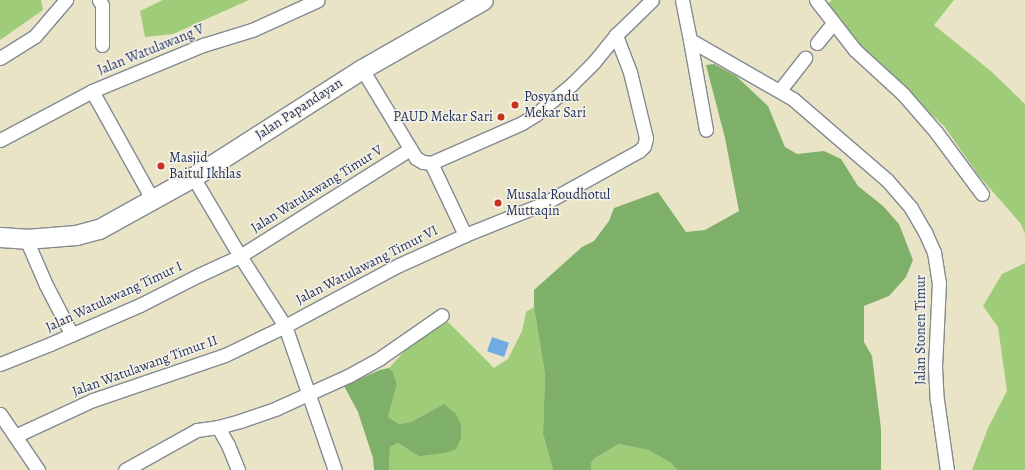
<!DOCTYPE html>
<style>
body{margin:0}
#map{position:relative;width:1025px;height:470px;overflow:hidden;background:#eae4c6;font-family:Alegreya,serif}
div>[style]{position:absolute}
.green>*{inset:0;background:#9fcc79}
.forest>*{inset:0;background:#7fb069}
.water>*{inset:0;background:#70abe1;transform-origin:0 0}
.roads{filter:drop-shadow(1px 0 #828a92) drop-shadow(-1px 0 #828a92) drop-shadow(0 1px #828a92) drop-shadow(0 -1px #828a92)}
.street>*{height:13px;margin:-6.5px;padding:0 6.5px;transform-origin:6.5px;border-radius:6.5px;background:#fff}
.secondary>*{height:19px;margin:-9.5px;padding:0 9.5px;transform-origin:9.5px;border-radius:9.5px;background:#fff}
.dots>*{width:11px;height:11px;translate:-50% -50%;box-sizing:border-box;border:2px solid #f7f3e8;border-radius:50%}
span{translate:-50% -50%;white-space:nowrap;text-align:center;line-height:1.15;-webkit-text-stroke:3px #f7f3e8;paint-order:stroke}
.street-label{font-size:14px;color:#1b2f5e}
.poi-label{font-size:14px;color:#1b2f5e}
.left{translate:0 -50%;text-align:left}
.right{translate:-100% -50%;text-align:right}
</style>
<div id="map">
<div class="green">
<i style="clip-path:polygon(0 0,41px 0,43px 10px,0 40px)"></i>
<i style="clip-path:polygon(163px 0,249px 0,173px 34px,145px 37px,140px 11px)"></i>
<i style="clip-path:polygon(832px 0,954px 0,934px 25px,992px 72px,1025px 104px,1025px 234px,1021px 224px,979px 176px,944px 126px,847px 35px,824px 7px)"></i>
<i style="clip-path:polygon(1025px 263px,1025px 470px,972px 470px,988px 428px,1007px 391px,998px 327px,983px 306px,1002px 274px)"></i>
<i style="clip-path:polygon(534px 307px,545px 374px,543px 434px,553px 470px,389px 470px,390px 447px,398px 443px,419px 455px,444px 404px,411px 422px,399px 424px,388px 417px,397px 384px,393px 372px,389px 368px,412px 343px,448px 322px,494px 368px,508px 359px,522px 331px,526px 312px)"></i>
<i style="clip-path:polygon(619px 444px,648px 450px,670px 462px,677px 470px,591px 470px,591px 463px,595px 458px)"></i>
</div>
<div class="forest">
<i style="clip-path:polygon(706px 65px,714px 64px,736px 76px,768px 106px,785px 147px,797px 154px,824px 151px,841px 159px,858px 186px,883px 206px,899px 224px,913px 260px,906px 277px,889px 296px,864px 306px,864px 342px,872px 356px,881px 429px,881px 470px,677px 470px,670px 462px,648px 450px,619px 444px,595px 458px,591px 463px,591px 470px,553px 470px,543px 434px,545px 374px,534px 307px,534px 290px,582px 247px,594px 241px,609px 221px,614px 208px,658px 192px,686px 232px,705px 230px,739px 211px,725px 138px)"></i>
<i style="clip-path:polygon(389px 368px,393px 372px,397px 384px,388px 417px,399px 424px,411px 422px,444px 404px,456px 414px,461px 425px,461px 438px,456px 449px,445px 453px,419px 456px,398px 443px,390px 447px,389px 470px,374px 470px,373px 458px,358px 412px,344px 386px,380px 370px)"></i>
</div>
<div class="water">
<i style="left:492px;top:337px;width:18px;height:15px;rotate:19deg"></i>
</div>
<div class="roads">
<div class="street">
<i style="left:99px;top:0;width:6px;rotate:59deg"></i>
<i style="left:102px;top:5px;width:40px;rotate:90deg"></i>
<i style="left:682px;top:0;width:41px;rotate:78.7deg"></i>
<i style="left:690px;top:40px;width:119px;rotate:29.8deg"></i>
<i style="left:793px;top:99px;width:124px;rotate:40.8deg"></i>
<i style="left:887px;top:180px;width:37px;rotate:49deg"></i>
<i style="left:911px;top:208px;width:28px;rotate:60deg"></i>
<i style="left:925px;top:232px;width:22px;rotate:66deg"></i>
<i style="left:934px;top:252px;width:30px;rotate:81deg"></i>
<i style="left:939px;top:282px;width:85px;rotate:92.7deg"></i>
<i style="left:935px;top:367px;width:33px;rotate:87deg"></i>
<i style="left:937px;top:400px;width:71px;rotate:81.9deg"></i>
<i style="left:816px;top:0;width:63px;rotate:52deg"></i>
<i style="left:855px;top:50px;width:65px;rotate:42.5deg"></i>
<i style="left:903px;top:94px;width:50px;rotate:49deg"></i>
<i style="left:936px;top:132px;width:77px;rotate:53.4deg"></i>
<i style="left:690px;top:40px;width:91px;rotate:79.9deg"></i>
<i style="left:817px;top:43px;width:26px;rotate:-51deg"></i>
<i style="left:0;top:58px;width:41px;rotate:-32.2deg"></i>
<i style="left:35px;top:36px;width:48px;rotate:-49.3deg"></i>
<i style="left:362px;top:69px;width:104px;rotate:58.8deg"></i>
<i style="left:416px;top:158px;width:8px;rotate:30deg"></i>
<i style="left:423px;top:162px;width:8px;rotate:7deg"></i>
<i style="left:431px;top:163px;width:80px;rotate:64.7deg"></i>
<i style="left:780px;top:90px;width:41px;rotate:-52deg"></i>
<i style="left:92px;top:91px;width:124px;rotate:60.9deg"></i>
<i style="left:0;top:140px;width:104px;rotate:-28deg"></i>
<i style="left:92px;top:91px;width:120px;rotate:-22.5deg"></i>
<i style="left:203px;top:45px;width:51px;rotate:-17deg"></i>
<i style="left:252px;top:30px;width:72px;rotate:-24.4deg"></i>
<i style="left:431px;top:163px;width:99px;rotate:-23.7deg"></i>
<i style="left:522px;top:123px;width:15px;rotate:-32deg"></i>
<i style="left:535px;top:115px;width:48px;rotate:-40deg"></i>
<i style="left:572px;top:84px;width:31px;rotate:-45deg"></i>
<i style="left:594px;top:62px;width:35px;rotate:-51deg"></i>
<i style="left:616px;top:35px;width:50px;rotate:-44.2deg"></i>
<i style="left:193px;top:177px;width:92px;rotate:59.3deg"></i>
<i style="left:240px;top:256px;width:83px;rotate:57.3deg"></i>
<i style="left:285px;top:326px;width:152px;rotate:70.9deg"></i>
<i style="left:26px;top:239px;width:50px;rotate:66.5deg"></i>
<i style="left:46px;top:285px;width:56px;rotate:62.5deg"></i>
<i style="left:0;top:364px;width:54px;rotate:-21.8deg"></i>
<i style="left:50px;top:344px;width:98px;rotate:-23.4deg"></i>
<i style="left:140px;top:305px;width:66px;rotate:-27deg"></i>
<i style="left:199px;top:275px;width:45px;rotate:-24.9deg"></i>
<i style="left:240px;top:256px;width:201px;rotate:-32.2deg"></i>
<i style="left:0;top:414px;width:68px;rotate:55.8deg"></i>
<i style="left:218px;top:427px;width:21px;rotate:61deg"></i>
<i style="left:228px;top:445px;width:27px;rotate:68deg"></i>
<i style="left:15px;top:436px;width:86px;rotate:-24.8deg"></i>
<i style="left:93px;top:400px;width:139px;rotate:-18.8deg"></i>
<i style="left:225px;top:355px;width:67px;rotate:-25.8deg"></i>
<i style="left:285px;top:326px;width:129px;rotate:-28.2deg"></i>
<i style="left:399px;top:265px;width:72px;rotate:-24.4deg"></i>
<i style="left:465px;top:235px;width:86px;rotate:-21.8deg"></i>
<i style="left:545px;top:203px;width:107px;rotate:-29deg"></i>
<i style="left:639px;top:151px;width:7px;rotate:-45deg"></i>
<i style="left:644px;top:146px;width:8px;rotate:-76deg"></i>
<i style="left:646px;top:138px;width:68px;rotate:-103.6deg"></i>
<i style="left:630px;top:72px;width:40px;rotate:-111deg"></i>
<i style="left:125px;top:470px;width:82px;rotate:-29.1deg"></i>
<i style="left:197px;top:430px;width:21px;rotate:-8deg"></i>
<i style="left:218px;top:427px;width:23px;rotate:-15deg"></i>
<i style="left:240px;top:421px;width:39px;rotate:-19deg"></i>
<i style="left:277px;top:408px;width:78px;rotate:-24.3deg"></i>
<i style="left:348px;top:376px;width:37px;rotate:-29deg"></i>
<i style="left:380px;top:358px;width:75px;rotate:-34.7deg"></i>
</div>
<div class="secondary">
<i style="left:0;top:237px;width:26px;rotate:4deg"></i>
<i style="left:26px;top:239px;width:50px;rotate:-4.6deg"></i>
<i style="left:76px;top:235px;width:24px;rotate:-15deg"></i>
<i style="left:99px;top:229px;width:107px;rotate:-29deg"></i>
<i style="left:193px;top:177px;width:201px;rotate:-32.6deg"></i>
<i style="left:362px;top:69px;width:139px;rotate:-29.7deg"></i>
</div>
</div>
<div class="dots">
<i style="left:515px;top:105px;background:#c8321e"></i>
<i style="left:501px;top:117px;background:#c8321e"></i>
<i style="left:161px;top:166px;background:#c8321e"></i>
<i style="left:498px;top:203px;background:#c8321e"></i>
</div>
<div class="street-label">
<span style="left:151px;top:50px;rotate:-22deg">Jalan Watulawang V</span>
<span style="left:299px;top:109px;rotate:-33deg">Jalan Papandayan</span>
<span style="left:317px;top:189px;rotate:-32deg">Jalan Watulawang Timur V</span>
<span style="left:367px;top:265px;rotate:-27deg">Jalan Watulawang Timur VI</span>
<span style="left:114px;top:297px;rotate:-25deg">Jalan Watulawang Timur I</span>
<span style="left:921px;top:330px;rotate:-90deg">Jalan Stonen Timur</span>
<span style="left:145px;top:366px;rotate:-20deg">Jalan Watulawang Timur II</span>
</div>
<div class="poi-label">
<span class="left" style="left:524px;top:105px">Posyandu<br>Mekar Sari</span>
<span class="right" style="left:493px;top:117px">PAUD Mekar Sari</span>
<span class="left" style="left:169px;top:166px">Masjid<br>Baitul Ikhlas</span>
<span class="left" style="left:506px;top:203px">Musala Roudhotul<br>Muttaqin</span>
</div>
</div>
